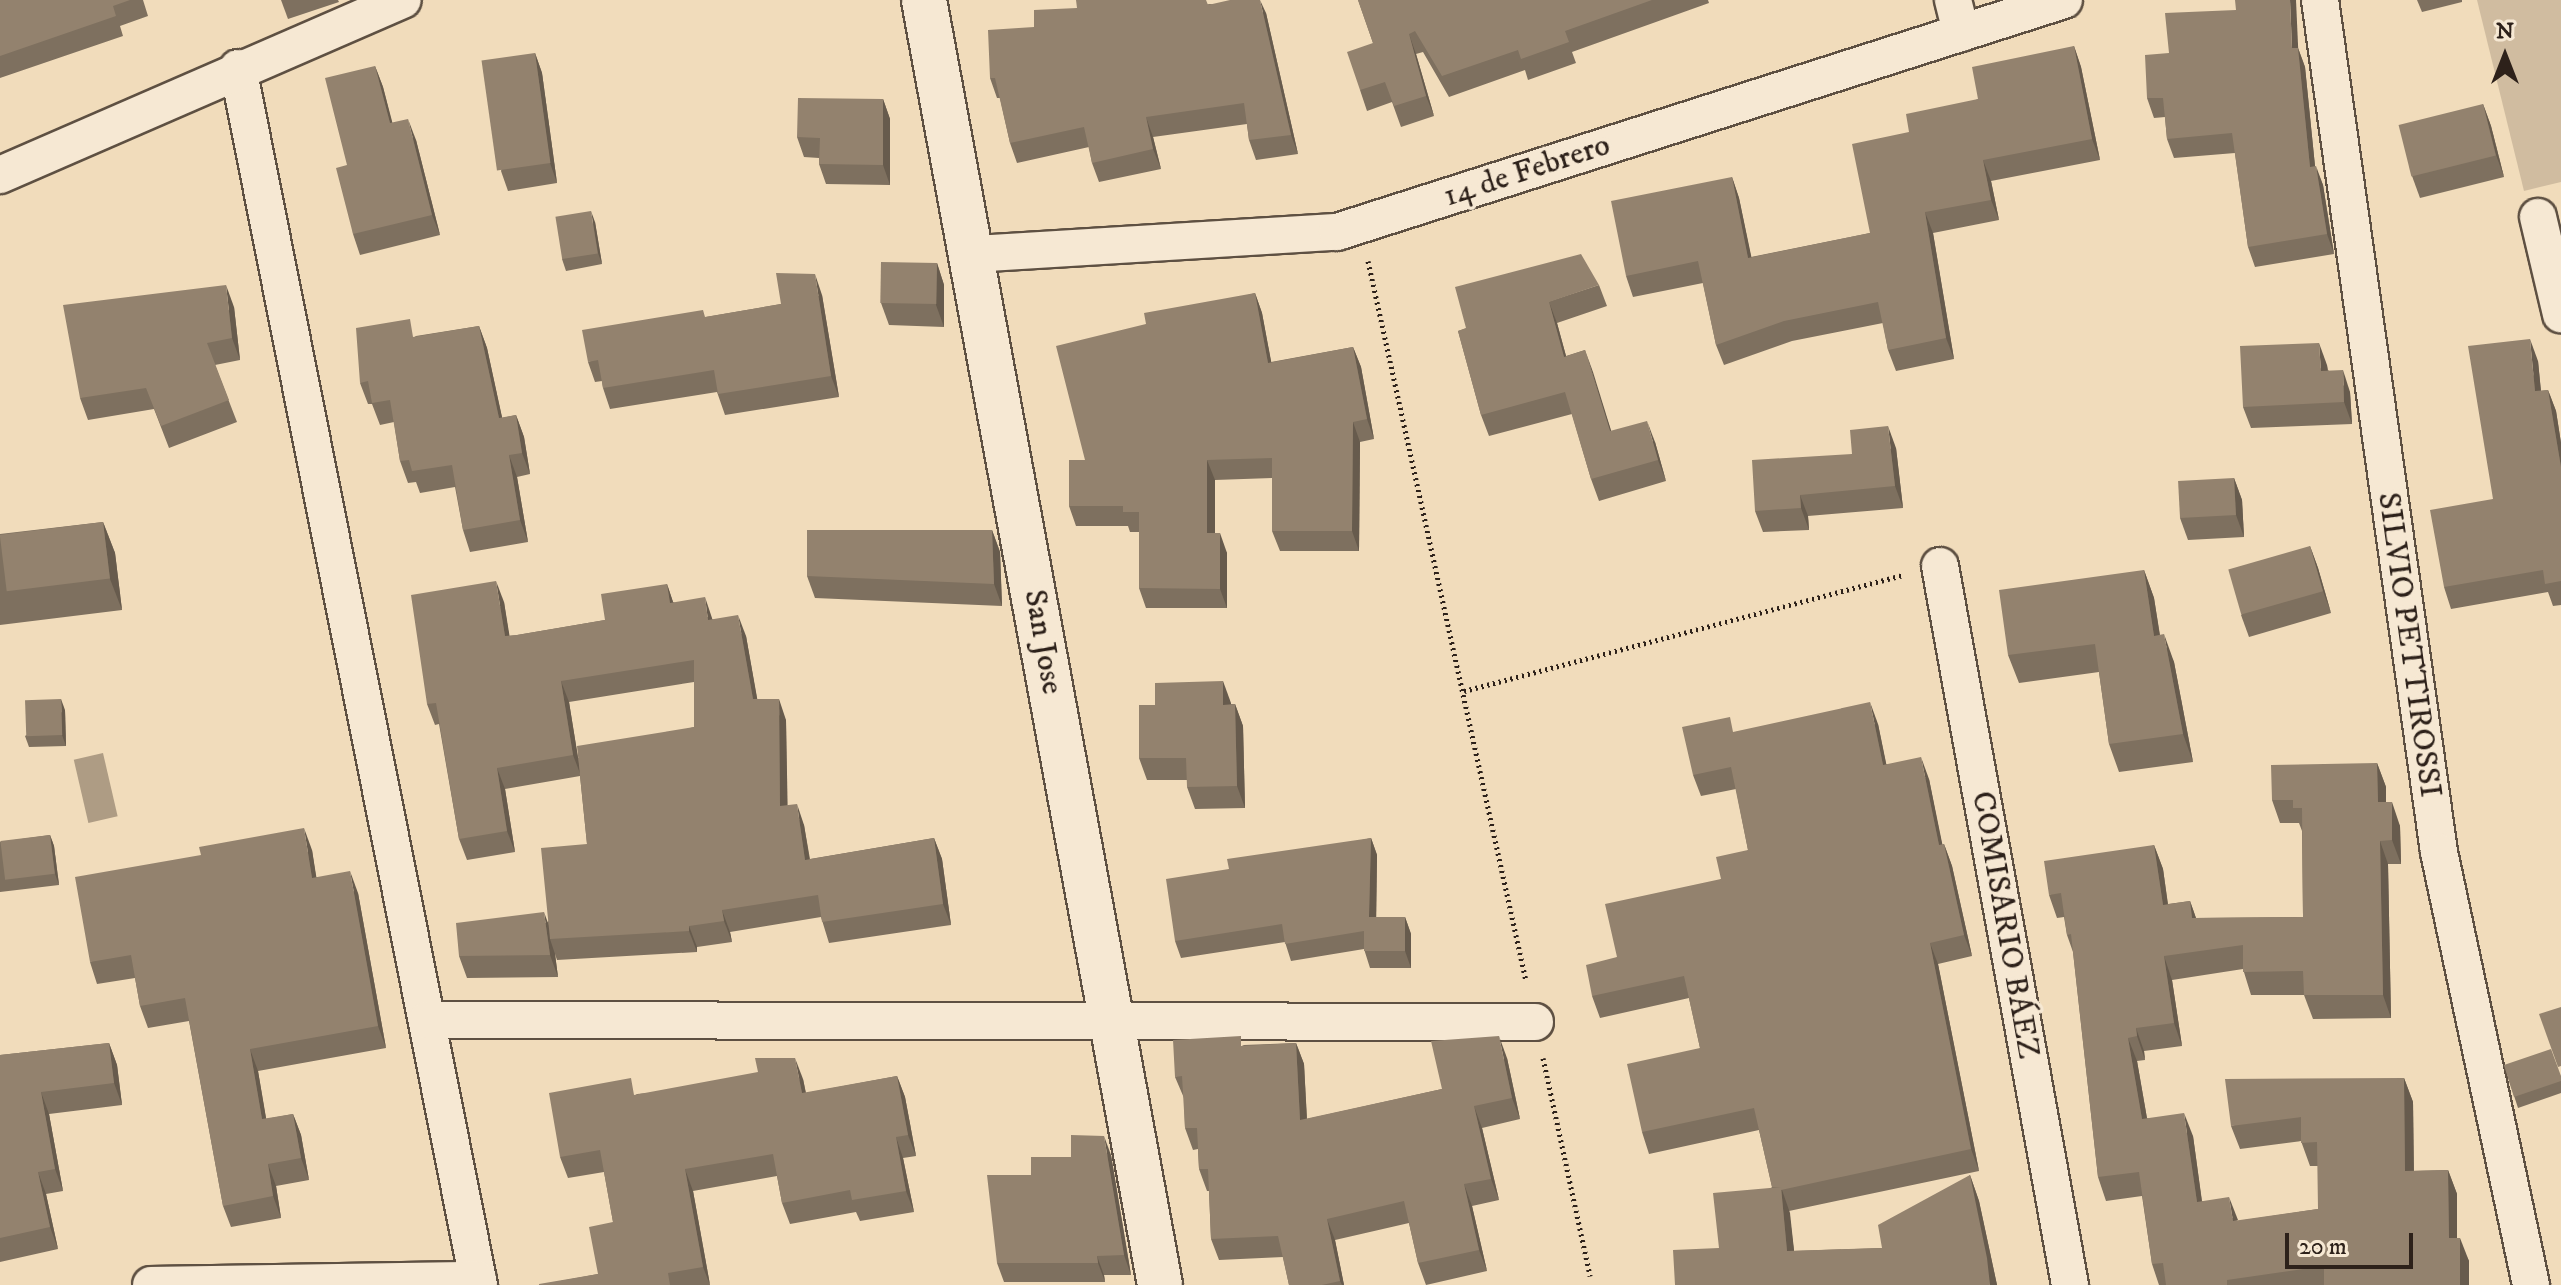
<!DOCTYPE html>
<meta charset="utf-8">
<style>
body{margin:0}
#map{position:relative;width:2561px;height:1285px;overflow:hidden;background:#f1dcbb;font-family:"IM FELL DW Pica",serif}
div>[style]{position:absolute}
.green>*{inset:0;background:#d0bca0}
.water>*{inset:0;background:#ae9c84;transform-origin:0 0}
.path>*{height:5px;margin-top:-2.5px;transform-origin:0;background:repeating-linear-gradient(90deg,#2d211a 0 2px,transparent 0 6px)}
.roads{filter:drop-shadow(2px 0 #5e5042) drop-shadow(-2px 0 #5e5042) drop-shadow(0 2px #5e5042) drop-shadow(0 -2px #5e5042)}
.minor>*{height:36px;margin:-18px;padding:0 18px;transform-origin:18px;border-radius:18px;background:#f6e8d3}
.tertiary>*{height:44px;margin:-22px;padding:0 22px;transform-origin:22px;border-radius:22px;background:#f6e8d3}
.wall>*{inset:0;background:#7e705f}
.shaded-wall>*{inset:0;background:#675b4d}
.building>*{inset:0;background:#93826e;transform-origin:0 0}
span{translate:-50% -50%;white-space:nowrap;text-align:center;line-height:1.15;-webkit-text-stroke:7px #f6e8d3;paint-order:stroke}
.street-label{font-size:32px;color:#2d211a}
.north{position:absolute;left:2465px;top:16px;width:80px;height:80px;-webkit-text-stroke:6px #f6e8d3;paint-order:stroke;rotate:0deg;font-size:22px;font-weight:700;line-height:32px;text-align:center;color:#2d211a}
.north::after{content:'';display:block;margin:auto;width:28px;height:36px;background:#2d211a;clip-path:polygon(50% 0,100% 100%,50% 72%,0 100%)}
.scale{position:absolute;left:2285px;top:1233px;width:128px;height:36px;box-sizing:border-box;border:4px solid #2d211a;border-top:0;padding-left:10px;font-size:24px;line-height:28px;white-space:nowrap;color:#2d211a;-webkit-text-stroke:6px #f6e8d3;paint-order:stroke}
</style>
<div id="map">
<div class="green">
<i style="clip-path:polygon(2477px 0,2561px 0,2561px 182px,2524px 191px)"></i>
</div>
<div class="water">
<i style="left:103px;top:753px;width:65px;height:30px;rotate:77deg"></i>
</div>
<div class="path">
<i style="left:1368px;top:261px;width:737px;rotate:77.62deg"></i>
<i style="left:1464px;top:691px;width:455px;rotate:-14.8deg"></i>
<i style="left:1543px;top:1058px;width:223px;rotate:77.8deg"></i>
</div>
<div class="roads">
<div class="minor">
<i style="left:1953px;top:0;width:34px;rotate:76deg"></i>
<i style="left:2320px;top:0;width:860px;rotate:82.05deg"></i>
<i style="left:2439px;top:852px;width:443px;rotate:78deg"></i>
<i style="left:238px;top:68px;width:1241px;rotate:78.8deg"></i>
<i style="left:0;top:175px;width:439px;rotate:-23.5deg"></i>
<i style="left:2538px;top:217px;width:100px;rotate:76.7deg"></i>
<i style="left:973px;top:254px;width:365px;rotate:-3.5deg"></i>
<i style="left:1337px;top:232px;width:763px;rotate:-17.7deg"></i>
<i style="left:1940px;top:566px;width:731px;rotate:79.75deg"></i>
<i style="left:427px;top:1020px;width:1108px;rotate:0.1deg"></i>
<i style="left:151px;top:1285px;width:327px;rotate:-0.9deg"></i>
</div>
<div class="tertiary">
<i style="left:924px;top:0;width:1306px;rotate:79.59deg"></i>
</div>
</div>
<div class="wall">
<i style="clip-path:polygon(0 0,143px 0,148px 16px,120px 26px,123px 36px,0 78px)"></i>
<i style="clip-path:polygon(281px 0,338px 0,339px 2px,288px 19px)"></i>
<i style="clip-path:polygon(1358px 0,1708px 0,1709px 3px,1572px 52px,1576px 63px,1528px 80px,1525px 70px,1449px 97px,1423px 52px,1416px 54px,1434px 116px,1401px 127px,1392px 102px,1367px 111px,1360px 90px,1373px 43px)"></i>
<i style="clip-path:polygon(2417px 0,2462px 0,2462px 2px,2422px 12px)"></i>
<i style="clip-path:polygon(1210px 4px,1266px 13px,1298px 154px,1256px 160px,1249px 140px,1247px 124px,1153px 137px,1161px 169px,1099px 182px,1092px 163px,1089px 147px,1017px 163px,1010px 143px,1000px 98px,997px 98px,990px 78px,1034px 27px)"></i>
<i style="clip-path:polygon(2074px 46px,2081px 67px,2100px 160px,1991px 181px,1999px 220px,1933px 233px,1954px 359px,1896px 371px,1888px 350px,1883px 323px,1792px 341px,1724px 365px,1716px 345px,1703px 283px,1633px 297px,1626px 276px,1732px 177px,1739px 198px,1751px 257px,1870px 233px,1909px 132px,1978px 99px)"></i>
<i style="clip-path:polygon(2298px 48px,2305px 67px,2315px 166px,2323px 185px,2334px 254px,2255px 267px,2248px 247px,2235px 153px,2174px 158px,2167px 139px,2165px 117px,2154px 118px,2147px 98px,2169px 53px)"></i>
<i style="clip-path:polygon(535px 53px,542px 73px,557px 183px,508px 191px,501px 171px)"></i>
<i style="clip-path:polygon(375px 66px,383px 87px,392px 123px,416px 140px,440px 235px,360px 255px,353px 234px,347px 165px)"></i>
<i style="clip-path:polygon(883px 99px,890px 119px,890px 185px,826px 184px,819px 164px,819px 158px,804px 157px,797px 137px)"></i>
<i style="clip-path:polygon(2483px 104px,2491px 126px,2504px 177px,2420px 198px,2412px 176px)"></i>
<i style="clip-path:polygon(595px 222px,602px 264px,566px 271px,562px 259px)"></i>
<i style="clip-path:polygon(937px 263px,944px 285px,944px 327px,889px 325px,881px 303px)"></i>
<i style="clip-path:polygon(1599px 285px,1607px 306px,1557px 323px,1566px 356px,1585px 350px,1611px 431px,1655px 442px,1666px 481px,1599px 501px,1591px 479px,1572px 414px,1489px 436px,1481px 415px,1458px 331px)"></i>
<i style="clip-path:polygon(1255px 293px,1262px 313px,1271px 362px,1353px 347px,1361px 367px,1374px 439px,1360px 442px,1359px 551px,1280px 551px,1272px 531px,1272px 478px,1215px 480px,1215px 533px,1227px 553px,1227px 608px,1146px 608px,1139px 588px,1139px 532px,1130px 532px,1128px 526px,1076px 526px,1069px 506px,1085px 460px,1146px 324px)"></i>
<i style="clip-path:polygon(822px 295px,839px 397px,725px 415px,717px 392px,610px 409px,603px 388px,602px 381px,595px 382px,588px 362px,706px 317px,781px 304px)"></i>
<i style="clip-path:polygon(234px 307px,240px 360px,215px 365px,237px 422px,169px 448px,154px 409px,88px 420px,80px 398px)"></i>
<i style="clip-path:polygon(479px 326px,487px 348px,502px 418px,516px 415px,524px 437px,530px 474px,517px 477px,528px 542px,470px 552px,463px 530px,455px 487px,420px 493px,416px 482px,408px 483px,400px 461px,394px 422px,380px 425px,372px 404px,368px 404px,360px 383px,416px 336px)"></i>
<i style="clip-path:polygon(2538px 361px,2541px 391px,2548px 390px,2556px 411px,2561px 443px,2561px 605px,2553px 606px,2548px 592px,2451px 609px,2444px 587px,2493px 499px)"></i>
<i style="clip-path:polygon(2327px 365px,2328px 370px,2350px 392px,2352px 424px,2251px 428px,2243px 407px)"></i>
<i style="clip-path:polygon(1896px 448px,1903px 508px,1808px 516px,1809px 530px,1763px 532px,1755px 511px,1852px 454px)"></i>
<i style="clip-path:polygon(2234px 478px,2242px 500px,2244px 537px,2188px 540px,2180px 518px)"></i>
<i style="clip-path:polygon(103px 522px,115px 553px,122px 610px,0 625px,0 534px)"></i>
<i style="clip-path:polygon(992px 530px,1000px 552px,1002px 606px,815px 598px,807px 576px)"></i>
<i style="clip-path:polygon(2310px 546px,2318px 568px,2331px 613px,2249px 637px,2241px 615px)"></i>
<i style="clip-path:polygon(2144px 570px,2154px 598px,2160px 635px,2174px 662px,2193px 762px,2119px 772px,2109px 744px,2099px 672px,2019px 683px,2008px 655px)"></i>
<i style="clip-path:polygon(evenodd,667px 584px,673px 602px,712px 619px,746px 636px,757px 699px,786px 720px,787px 805px,804px 825px,810px 859px,934px 838px,942px 859px,951px 925px,829px 943px,821px 917px,730px 932px,732px 942px,697px 947px,697px 952px,557px 960px,555px 954px,558px 977px,467px 978px,459px 956px,548px 922px,587px 844px,580px 776px,505px 789px,515px 852px,467px 860px,459px 839px,439px 724px,435px 725px,427px 704px,504px 602px,509px 636px,517px 635px,605px 620px,667px 584px,694px 682px,694px 727px,578px 758px,569px 702px,694px 682px)"></i>
<i style="clip-path:polygon(1231px 704px,1235px 704px,1243px 726px,1245px 808px,1195px 809px,1187px 787px,1187px 780px,1147px 780px,1139px 758px)"></i>
<i style="clip-path:polygon(65px 710px,66px 746px,29px 747px,25px 736px)"></i>
<i style="clip-path:polygon(1878px 724px,1886px 764px,1929px 779px,1942px 845px,1944px 844px,1952px 866px,1972px 956px,1938px 964px,1979px 1171px,1789px 1211px,1794px 1251px,1882px 1248px,1970px 1175px,1979px 1201px,1997px 1285px,1719px 1248px,1772px 1187px,1759px 1130px,1649px 1154px,1642px 1132px,1700px 1048px,1689px 998px,1600px 1018px,1592px 996px,1617px 957px,1721px 879px,1748px 850px,1736px 789px,1701px 796px,1693px 775px,1735px 732px)"></i>
<i style="clip-path:polygon(2377px 763px,2386px 787px,2386px 802px,2400px 826px,2401px 864px,2388px 864px,2391px 1018px,2313px 1019px,2304px 995px,2251px 995px,2243px 969px,2172px 980px,2182px 1046px,2144px 1051px,2145px 1060px,2137px 1061px,2147px 1118px,2193px 1136px,2202px 1201px,2238px 1221px,2318px 1209px,2318px 1166px,2310px 1166px,2301px 1141px,2240px 1149px,2231px 1126px,2404px 1078px,2413px 1102px,2414px 1171px,2448px 1170px,2457px 1194px,2457px 1238px,2469px 1261px,2469px 1285px,2159px 1285px,2152px 1264px,2142px 1196px,2106px 1201px,2098px 1177px,2073px 952px,2067px 935px,2064px 917px,2057px 918px,2049px 895px,2154px 845px,2163px 869px,2168px 904px,2190px 901px,2196px 918px,2303px 917px,2302px 831px,2299px 823px,2280px 823px,2272px 800px)"></i>
<i style="clip-path:polygon(50px 835px,54px 846px,59px 885px,0 892px,0 842px)"></i>
<i style="clip-path:polygon(1371px 838px,1377px 855px,1376px 917px,1405px 917px,1411px 934px,1411px 968px,1370px 968px,1364px 949px,1291px 961px,1285px 942px,1181px 958px,1175px 941px,1229px 869px)"></i>
<i style="clip-path:polygon(312px 850px,316px 877px,358px 893px,386px 1048px,258px 1071px,266px 1119px,293px 1114px,301px 1135px,309px 1180px,276px 1186px,281px 1218px,231px 1227px,223px 1206px,189px 1021px,148px 1028px,140px 1006px,135px 978px,97px 984px,90px 962px)"></i>
<i style="clip-path:polygon(109px 1043px,117px 1065px,122px 1105px,49px 1114px,63px 1191px,46px 1194px,58px 1249px,0 1262px,0 1055px)"></i>
<i style="clip-path:polygon(1296px 1043px,1304px 1064px,1307px 1119px,1442px 1089px,1507px 1058px,1520px 1119px,1482px 1128px,1499px 1200px,1472px 1206px,1487px 1271px,1426px 1285px,1418px 1263px,1409px 1223px,1335px 1240px,1344px 1285px,1289px 1285px,1283px 1257px,1219px 1260px,1211px 1239px,1209px 1191px,1207px 1191px,1199px 1169px,1198px 1149px,1193px 1150px,1185px 1128px,1184px 1098px,1175px 1077px,1244px 1045px)"></i>
<i style="clip-path:polygon(2504px 1065px,2561px 1076px,2561px 1093px,2518px 1108px)"></i>
<i style="clip-path:polygon(897px 1076px,905px 1097px,916px 1156px,903px 1158px,914px 1212px,860px 1221px,856px 1212px,790px 1224px,782px 1203px,777px 1176px,693px 1191px,710px 1285px,539px 1285px,598px 1274px,613px 1222px,604px 1172px,568px 1178px,560px 1157px,637px 1094px,803px 1079px,806px 1093px)"></i>
<i style="clip-path:polygon(1111px 1155px,1131px 1275px,1104px 1275px,1105px 1282px,1004px 1282px,997px 1263px,1031px 1175px,1071px 1157px)"></i>
</div>
<div class="shaded-wall">
<i style="clip-path:polygon(1260px 0,1266px 13px,1298px 154px,1291px 135px)"></i>
<i style="clip-path:polygon(2290px 0,2296px 0,2299px 67px,2292px 48px)"></i>
<i style="clip-path:polygon(1409px 34px,1416px 54px,1434px 116px,1426px 96px)"></i>
<i style="clip-path:polygon(2074px 46px,2081px 67px,2100px 160px,2092px 139px)"></i>
<i style="clip-path:polygon(2298px 48px,2305px 67px,2317px 186px,2310px 167px)"></i>
<i style="clip-path:polygon(535px 53px,542px 73px,557px 183px,550px 163px)"></i>
<i style="clip-path:polygon(375px 66px,383px 87px,398px 144px,390px 123px)"></i>
<i style="clip-path:polygon(883px 99px,890px 119px,890px 185px,883px 165px)"></i>
<i style="clip-path:polygon(2483px 104px,2491px 126px,2504px 177px,2496px 155px)"></i>
<i style="clip-path:polygon(1146px 117px,1153px 137px,1161px 169px,1153px 149px)"></i>
<i style="clip-path:polygon(408px 119px,416px 140px,440px 235px,432px 215px)"></i>
<i style="clip-path:polygon(1983px 160px,1991px 181px,1999px 220px,1991px 200px)"></i>
<i style="clip-path:polygon(2316px 166px,2323px 185px,2334px 254px,2327px 234px)"></i>
<i style="clip-path:polygon(1732px 177px,1739px 198px,1756px 279px,1748px 258px)"></i>
<i style="clip-path:polygon(591px 211px,595px 222px,602px 264px,598px 253px)"></i>
<i style="clip-path:polygon(1925px 212px,1933px 233px,1954px 359px,1946px 338px)"></i>
<i style="clip-path:polygon(937px 263px,944px 285px,944px 327px,936px 305px)"></i>
<i style="clip-path:polygon(815px 274px,822px 295px,839px 397px,831px 376px)"></i>
<i style="clip-path:polygon(226px 285px,234px 307px,240px 360px,232px 338px)"></i>
<i style="clip-path:polygon(1255px 293px,1262px 313px,1275px 382px,1268px 363px)"></i>
<i style="clip-path:polygon(1549px 302px,1557px 323px,1572px 378px,1564px 357px)"></i>
<i style="clip-path:polygon(479px 326px,487px 348px,507px 440px,499px 418px)"></i>
<i style="clip-path:polygon(2530px 339px,2538px 361px,2543px 413px,2535px 391px)"></i>
<i style="clip-path:polygon(2319px 343px,2327px 365px,2329px 392px,2321px 371px)"></i>
<i style="clip-path:polygon(1353px 347px,1361px 367px,1374px 439px,1367px 419px)"></i>
<i style="clip-path:polygon(1585px 350px,1593px 372px,1618px 453px,1610px 431px)"></i>
<i style="clip-path:polygon(2343px 370px,2350px 392px,2352px 424px,2344px 402px)"></i>
<i style="clip-path:polygon(2548px 390px,2556px 411px,2561px 443px,2561px 467px)"></i>
<i style="clip-path:polygon(516px 415px,524px 437px,530px 474px,522px 453px)"></i>
<i style="clip-path:polygon(1647px 421px,1655px 442px,1666px 481px,1658px 460px)"></i>
<i style="clip-path:polygon(1353px 422px,1360px 442px,1359px 551px,1352px 531px)"></i>
<i style="clip-path:polygon(1888px 426px,1896px 448px,1903px 508px,1895px 486px)"></i>
<i style="clip-path:polygon(509px 455px,517px 477px,528px 542px,520px 520px)"></i>
<i style="clip-path:polygon(1207px 460px,1215px 480px,1215px 553px,1207px 533px)"></i>
<i style="clip-path:polygon(2234px 478px,2242px 500px,2244px 537px,2236px 515px)"></i>
<i style="clip-path:polygon(1800px 495px,1808px 516px,1809px 530px,1801px 508px)"></i>
<i style="clip-path:polygon(103px 522px,115px 553px,122px 610px,110px 579px)"></i>
<i style="clip-path:polygon(992px 530px,1000px 552px,1002px 606px,994px 584px)"></i>
<i style="clip-path:polygon(1220px 533px,1227px 553px,1227px 608px,1220px 589px)"></i>
<i style="clip-path:polygon(2310px 546px,2318px 568px,2331px 613px,2323px 591px)"></i>
<i style="clip-path:polygon(2144px 570px,2154px 598px,2164px 663px,2154px 636px)"></i>
<i style="clip-path:polygon(496px 581px,504px 602px,513px 657px,505px 636px)"></i>
<i style="clip-path:polygon(667px 584px,674px 605px,670px 603px)"></i>
<i style="clip-path:polygon(705px 597px,712px 618px,716px 641px,708px 620px)"></i>
<i style="clip-path:polygon(738px 615px,746px 636px,761px 720px,753px 699px)"></i>
<i style="clip-path:polygon(2164px 634px,2174px 662px,2193px 762px,2183px 734px)"></i>
<i style="clip-path:polygon(561px 681px,569px 702px,581px 776px,573px 755px)"></i>
<i style="clip-path:polygon(1223px 681px,1231px 703px,1231px 726px,1223px 705px)"></i>
<i style="clip-path:polygon(61px 699px,65px 710px,66px 746px,62px 735px)"></i>
<i style="clip-path:polygon(779px 699px,786px 720px,788px 827px,780px 806px)"></i>
<i style="clip-path:polygon(1870px 702px,1878px 724px,1891px 787px,1883px 765px)"></i>
<i style="clip-path:polygon(1235px 704px,1243px 726px,1245px 808px,1237px 786px)"></i>
<i style="clip-path:polygon(1921px 757px,1929px 779px,1947px 867px,1939px 845px)"></i>
<i style="clip-path:polygon(2377px 763px,2386px 787px,2386px 826px,2378px 802px)"></i>
<i style="clip-path:polygon(497px 768px,505px 789px,515px 852px,507px 831px)"></i>
<i style="clip-path:polygon(2392px 802px,2400px 826px,2401px 864px,2392px 840px)"></i>
<i style="clip-path:polygon(797px 804px,804px 825px,813px 881px,805px 860px)"></i>
<i style="clip-path:polygon(304px 828px,312px 850px,320px 900px,312px 878px)"></i>
<i style="clip-path:polygon(50px 835px,54px 846px,59px 885px,55px 874px)"></i>
<i style="clip-path:polygon(934px 838px,942px 859px,951px 925px,943px 904px)"></i>
<i style="clip-path:polygon(1371px 838px,1377px 855px,1376px 934px,1369px 917px)"></i>
<i style="clip-path:polygon(2380px 841px,2388px 864px,2391px 1018px,2383px 995px)"></i>
<i style="clip-path:polygon(1944px 844px,1952px 866px,1972px 956px,1964px 935px)"></i>
<i style="clip-path:polygon(2154px 845px,2163px 869px,2171px 928px,2163px 905px)"></i>
<i style="clip-path:polygon(350px 871px,358px 893px,386px 1048px,378px 1026px)"></i>
<i style="clip-path:polygon(2190px 901px,2198px 924px,2192px 918px)"></i>
<i style="clip-path:polygon(722px 910px,730px 932px,732px 942px,724px 921px)"></i>
<i style="clip-path:polygon(544px 912px,552px 934px,550px 939px,555px 954px,558px 977px,550px 955px)"></i>
<i style="clip-path:polygon(1405px 917px,1411px 934px,1411px 968px,1405px 951px)"></i>
<i style="clip-path:polygon(689px 926px,697px 947px,697px 952px,689px 931px)"></i>
<i style="clip-path:polygon(1930px 943px,1938px 964px,1979px 1171px,1971px 1149px)"></i>
<i style="clip-path:polygon(2164px 956px,2172px 980px,2182px 1046px,2174px 1023px)"></i>
<i style="clip-path:polygon(2136px 1028px,2144px 1051px,2145px 1060px,2137px 1036px)"></i>
<i style="clip-path:polygon(1499px 1036px,1507px 1058px,1520px 1119px,1512px 1098px)"></i>
<i style="clip-path:polygon(2128px 1038px,2137px 1061px,2151px 1142px,2142px 1119px)"></i>
<i style="clip-path:polygon(109px 1043px,117px 1065px,122px 1105px,114px 1083px)"></i>
<i style="clip-path:polygon(1296px 1043px,1304px 1064px,1308px 1142px,1300px 1120px)"></i>
<i style="clip-path:polygon(250px 1049px,258px 1071px,270px 1141px,262px 1119px)"></i>
<i style="clip-path:polygon(795px 1058px,803px 1079px,810px 1115px,802px 1093px)"></i>
<i style="clip-path:polygon(897px 1076px,905px 1097px,916px 1156px,908px 1135px)"></i>
<i style="clip-path:polygon(2404px 1078px,2413px 1102px,2414px 1194px,2405px 1171px)"></i>
<i style="clip-path:polygon(41px 1092px,49px 1114px,63px 1191px,55px 1169px)"></i>
<i style="clip-path:polygon(1474px 1106px,1482px 1128px,1499px 1200px,1491px 1179px)"></i>
<i style="clip-path:polygon(2184px 1113px,2193px 1136px,2205px 1225px,2197px 1202px)"></i>
<i style="clip-path:polygon(293px 1114px,301px 1135px,309px 1180px,301px 1158px)"></i>
<i style="clip-path:polygon(1104px 1136px,1111px 1155px,1131px 1275px,1124px 1255px)"></i>
<i style="clip-path:polygon(896px 1137px,903px 1158px,914px 1212px,906px 1191px)"></i>
<i style="clip-path:polygon(268px 1164px,276px 1186px,281px 1218px,273px 1196px)"></i>
<i style="clip-path:polygon(685px 1169px,693px 1191px,710px 1285px,703px 1267px)"></i>
<i style="clip-path:polygon(2448px 1170px,2457px 1194px,2457px 1262px,2449px 1238px)"></i>
<i style="clip-path:polygon(38px 1172px,46px 1194px,58px 1249px,50px 1227px)"></i>
<i style="clip-path:polygon(1970px 1175px,1979px 1201px,1997px 1285px,1990px 1285px)"></i>
<i style="clip-path:polygon(1464px 1184px,1472px 1206px,1487px 1271px,1479px 1250px)"></i>
<i style="clip-path:polygon(1781px 1187px,1790px 1213px,1797px 1278px,1787px 1251px)"></i>
<i style="clip-path:polygon(2229px 1197px,2238px 1220px,2233px 1221px)"></i>
<i style="clip-path:polygon(1327px 1219px,1335px 1240px,1344px 1285px,1342px 1285px,1340px 1281px)"></i>
<i style="clip-path:polygon(2460px 1238px,2469px 1261px,2469px 1285px,2460px 1285px)"></i>
<i style="clip-path:polygon(1097px 1256px,1104px 1275px,1105px 1282px,1098px 1263px)"></i>
</div>
<div class="building">
<i style="clip-path:polygon(0 0,130px 0,113px 6px,116px 16px,0 56px)"></i>
<i style="clip-path:polygon(1076px 0,1206px 0,1208px 5px,1230px 0,1260px 0,1291px 135px,1249px 140px,1244px 103px,1146px 117px,1153px 149px,1092px 163px,1084px 127px,1010px 143px,995px 78px,990px 78px,988px 30px,1034px 27px,1034px 10px,1077px 8px)"></i>
<i style="clip-path:polygon(1358px 0,1652px 0,1565px 31px,1569px 42px,1521px 59px,1518px 50px,1442px 76px,1415px 31px,1409px 34px,1426px 96px,1394px 106px,1385px 82px,1360px 90px,1347px 52px,1373px 43px)"></i>
<i style="clip-path:polygon(2235px 0,2290px 0,2292px 48px,2298px 48px,2310px 167px,2316px 166px,2327px 234px,2248px 247px,2232px 133px,2167px 139px,2163px 98px,2147px 98px,2145px 55px,2169px 53px,2165px 13px,2236px 10px)"></i>
<i style="clip-path:polygon(2074px 46px,2092px 139px,1983px 160px,1991px 200px,1925px 212px,1946px 338px,1888px 350px,1878px 302px,1784px 321px,1716px 345px,1698px 261px,1626px 276px,1611px 201px,1732px 177px,1748px 258px,1870px 233px,1852px 144px,1909px 132px,1906px 114px,1978px 99px,1972px 67px)"></i>
<i style="left:535px;top:53px;width:111px;height:54px;rotate:82deg"></i>
<i style="clip-path:polygon(375px 66px,390px 123px,408px 119px,432px 215px,353px 234px,336px 168px,347px 165px,325px 78px)"></i>
<i style="clip-path:polygon(798px 98px,883px 99px,883px 165px,819px 164px,820px 138px,797px 137px)"></i>
<i style="left:2483px;top:104px;width:53px;height:87px;rotate:76deg"></i>
<i style="left:591px;top:211px;width:43px;height:36px;rotate:81deg"></i>
<i style="clip-path:polygon(1581px 254px,1599px 285px,1549px 302px,1564px 357px,1585px 350px,1610px 431px,1647px 421px,1658px 460px,1591px 479px,1565px 392px,1481px 415px,1458px 331px,1466px 328px,1455px 287px)"></i>
<i style="left:881px;top:262px;width:56px;height:41px;rotate:1deg"></i>
<i style="clip-path:polygon(776px 273px,815px 274px,831px 376px,718px 394px,714px 370px,603px 388px,598px 360px,588px 362px,582px 330px,703px 310px,705px 317px,781px 304px)"></i>
<i style="clip-path:polygon(226px 285px,232px 338px,207px 343px,229px 400px,161px 426px,146px 388px,80px 398px,63px 305px)"></i>
<i style="clip-path:polygon(1255px 293px,1268px 363px,1353px 347px,1367px 419px,1353px 422px,1352px 531px,1272px 531px,1272px 458px,1207px 460px,1207px 533px,1220px 533px,1220px 589px,1139px 588px,1139px 512px,1123px 512px,1123px 506px,1069px 506px,1069px 460px,1085px 460px,1056px 346px,1146px 324px,1144px 313px)"></i>
<i style="clip-path:polygon(410px 319px,413px 337px,479px 326px,499px 418px,516px 415px,522px 453px,509px 455px,520px 520px,463px 530px,452px 465px,412px 471px,409px 460px,400px 461px,390px 400px,372px 403px,368px 381px,360px 383px,356px 328px)"></i>
<i style="clip-path:polygon(2530px 339px,2535px 391px,2548px 390px,2561px 467px,2561px 581px,2545px 584px,2543px 570px,2444px 587px,2430px 510px,2493px 499px,2468px 346px)"></i>
<i style="clip-path:polygon(2319px 343px,2321px 371px,2343px 370px,2344px 402px,2243px 407px,2240px 346px)"></i>
<i style="clip-path:polygon(1888px 426px,1895px 486px,1800px 495px,1801px 508px,1755px 511px,1752px 460px,1852px 454px,1850px 430px)"></i>
<i style="left:2234px;top:478px;width:37px;height:56px;rotate:87deg"></i>
<i style="left:103px;top:522px;width:57px;height:104px;rotate:83deg"></i>
<i style="clip-path:polygon(807px 530px,992px 530px,994px 584px,807px 576px)"></i>
<i style="left:2310px;top:546px;width:47px;height:85px;rotate:74deg"></i>
<i style="clip-path:polygon(2144px 570px,2154px 636px,2164px 634px,2183px 734px,2109px 744px,2095px 644px,2008px 655px,1999px 590px)"></i>
<i style="clip-path:polygon(496px 581px,505px 636px,517px 635px,605px 620px,601px 594px,667px 584px,670px 603px,705px 597px,708px 620px,738px 615px,753px 699px,779px 699px,780px 806px,797px 804px,805px 860px,934px 838px,943px 904px,822px 922px,818px 895px,722px 910px,724px 921px,689px 926px,689px 931px,550px 939px,541px 848px,587px 844px,577px 746px,694px 727px,694px 660px,561px 681px,573px 755px,497px 768px,507px 831px,459px 839px,436px 703px,427px 704px,411px 595px)"></i>
<i style="clip-path:polygon(1223px 681px,1223px 705px,1235px 704px,1237px 786px,1187px 787px,1186px 758px,1139px 758px,1139px 705px,1155px 705px,1155px 683px)"></i>
<i style="left:61px;top:699px;width:36px;height:36px;rotate:88deg"></i>
<i style="clip-path:polygon(1870px 702px,1883px 765px,1921px 757px,1939px 845px,1944px 844px,1964px 935px,1930px 943px,1971px 1149px,1781px 1190px,1781px 1187px,1772px 1187px,1754px 1108px,1642px 1132px,1627px 1064px,1700px 1048px,1684px 976px,1592px 996px,1586px 965px,1617px 957px,1605px 904px,1721px 879px,1716px 857px,1748px 850px,1731px 767px,1693px 775px,1682px 727px,1730px 717px,1733px 732px)"></i>
<i style="clip-path:polygon(2377px 763px,2378px 802px,2392px 802px,2392px 840px,2380px 841px,2383px 995px,2304px 995px,2303px 971px,2243px 972px,2243px 945px,2164px 956px,2174px 1023px,2136px 1028px,2137px 1036px,2128px 1038px,2142px 1119px,2184px 1113px,2197px 1202px,2229px 1197px,2233px 1221px,2318px 1209px,2317px 1142px,2301px 1143px,2301px 1117px,2231px 1126px,2225px 1079px,2404px 1078px,2405px 1171px,2448px 1170px,2449px 1238px,2460px 1238px,2460px 1285px,2324px 1285px,2324px 1266px,2227px 1280px,2227px 1285px,2166px 1285px,2163px 1263px,2152px 1264px,2139px 1172px,2098px 1177px,2071px 934px,2067px 935px,2061px 893px,2049px 895px,2044px 861px,2154px 845px,2163px 905px,2190px 901px,2192px 918px,2303px 917px,2302px 808px,2293px 808px,2293px 800px,2272px 800px,2271px 765px)"></i>
<i style="clip-path:polygon(304px 828px,312px 878px,350px 871px,378px 1026px,250px 1049px,262px 1119px,293px 1114px,301px 1158px,268px 1164px,273px 1196px,223px 1206px,185px 998px,140px 1006px,131px 955px,90px 962px,75px 877px,201px 855px,199px 847px)"></i>
<i style="left:50px;top:835px;width:39px;height:50px;rotate:83deg"></i>
<i style="clip-path:polygon(1371px 838px,1369px 917px,1405px 917px,1405px 951px,1364px 951px,1364px 931px,1285px 944px,1282px 924px,1175px 941px,1166px 879px,1229px 869px,1227px 859px)"></i>
<i style="clip-path:polygon(544px 912px,550px 955px,459px 956px,456px 923px)"></i>
<i style="clip-path:polygon(2561px 1007px,2561px 1066px,2558px 1067px,2539px 1014px)"></i>
<i style="clip-path:polygon(1241px 1036px,1241px 1046px,1296px 1043px,1300px 1120px,1442px 1089px,1431px 1041px,1499px 1036px,1512px 1098px,1474px 1106px,1491px 1179px,1464px 1184px,1479px 1250px,1418px 1263px,1404px 1201px,1327px 1219px,1340px 1281px,1322px 1285px,1289px 1285px,1278px 1236px,1211px 1239px,1208px 1169px,1199px 1169px,1197px 1128px,1185px 1128px,1182px 1076px,1175px 1077px,1173px 1040px)"></i>
<i style="clip-path:polygon(109px 1043px,114px 1083px,41px 1092px,55px 1169px,38px 1172px,50px 1227px,0 1238px,0 1055px)"></i>
<i style="clip-path:polygon(2551px 1049px,2561px 1076px,2561px 1081px,2514px 1097px,2504px 1065px)"></i>
<i style="clip-path:polygon(755px 1058px,795px 1058px,802px 1093px,897px 1076px,908px 1135px,896px 1137px,906px 1191px,852px 1200px,850px 1190px,782px 1203px,773px 1154px,685px 1169px,703px 1267px,668px 1273px,670px 1285px,539px 1285px,539px 1284px,598px 1274px,589px 1227px,613px 1222px,600px 1150px,560px 1157px,549px 1093px,631px 1078px,634px 1095px,758px 1072px)"></i>
<i style="clip-path:polygon(1071px 1135px,1104px 1136px,1124px 1255px,1097px 1256px,1098px 1263px,997px 1263px,987px 1175px,1031px 1175px,1031px 1157px,1071px 1157px)"></i>
<i style="clip-path:polygon(1970px 1175px,1987px 1258px,1990px 1285px,1675px 1285px,1673px 1250px,1719px 1248px,1713px 1193px,1781px 1187px,1787px 1251px,1882px 1248px,1878px 1225px)"></i>
</div>
<div class="street-label">
<span style="left:1527px;top:171px;rotate:-18deg">14 de Febrero</span>
<span style="left:1043px;top:642px;rotate:80deg">San Jose</span>
<span style="left:2409px;top:645px;rotate:82deg">SILVIO PETTIROSSI</span>
<span style="left:2005px;top:925px;rotate:80deg">COMISARIO BÁEZ</span>
</div>
<div class="north">N</div>
<div class="scale">20 m</div>
</div>
